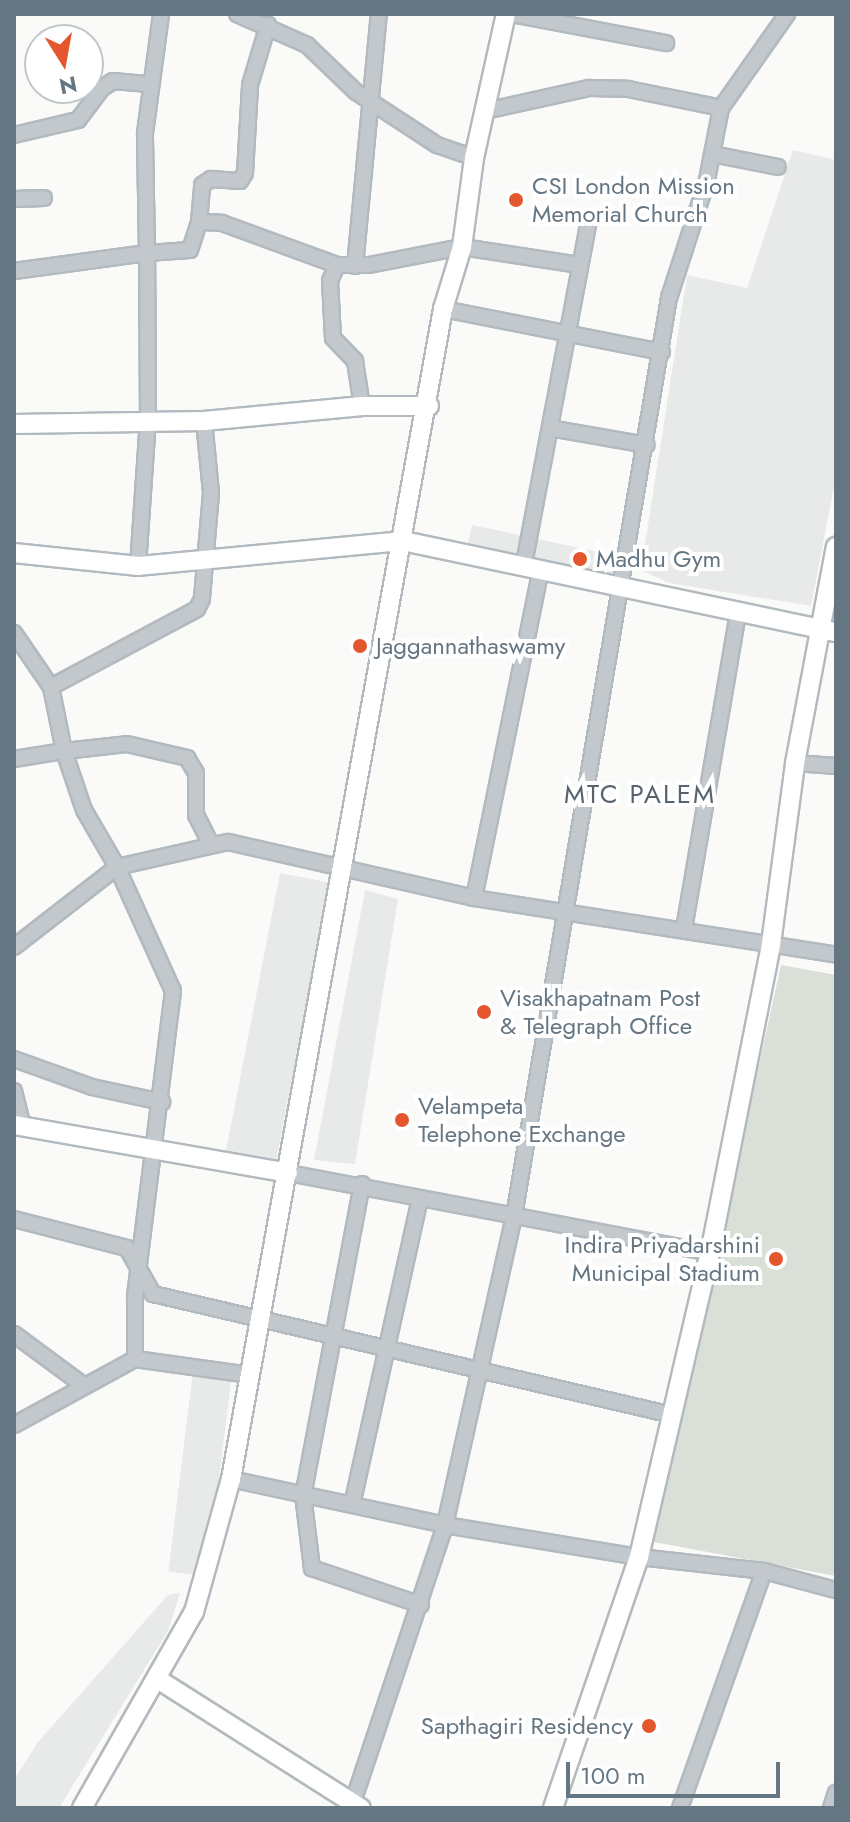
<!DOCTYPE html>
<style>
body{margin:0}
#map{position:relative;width:850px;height:1822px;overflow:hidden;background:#fafaf8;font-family:Jost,sans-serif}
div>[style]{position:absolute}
.built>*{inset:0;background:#e8e9e9;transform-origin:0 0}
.green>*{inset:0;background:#dadfd7}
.roads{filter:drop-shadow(2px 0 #b3babf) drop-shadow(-2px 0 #b3babf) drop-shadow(0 2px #b3babf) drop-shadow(0 -2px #b3babf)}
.street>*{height:14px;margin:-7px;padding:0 7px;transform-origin:7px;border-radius:7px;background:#c3c8cc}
.secondary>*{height:18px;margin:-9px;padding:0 9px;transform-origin:9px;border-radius:9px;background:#fff}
.dots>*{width:22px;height:22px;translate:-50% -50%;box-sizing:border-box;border:4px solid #fff;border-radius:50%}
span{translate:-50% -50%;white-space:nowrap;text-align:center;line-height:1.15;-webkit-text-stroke:8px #fff;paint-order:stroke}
.poi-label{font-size:24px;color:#657683}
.left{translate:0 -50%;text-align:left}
.right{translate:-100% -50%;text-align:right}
.neighbourhood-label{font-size:26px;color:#57646e;letter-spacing:2px}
.frame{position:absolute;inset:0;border:16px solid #657683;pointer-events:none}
.north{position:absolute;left:24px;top:24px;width:80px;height:80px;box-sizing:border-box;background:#fff;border:2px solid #c1c8cd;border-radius:50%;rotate:169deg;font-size:22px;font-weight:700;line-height:32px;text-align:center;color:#657683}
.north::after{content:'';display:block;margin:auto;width:28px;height:36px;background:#e4572e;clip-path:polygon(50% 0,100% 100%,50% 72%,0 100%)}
.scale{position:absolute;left:566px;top:1762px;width:214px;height:36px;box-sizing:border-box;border:4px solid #657683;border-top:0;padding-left:10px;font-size:24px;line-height:28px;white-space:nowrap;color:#657683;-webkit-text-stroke:6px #fff;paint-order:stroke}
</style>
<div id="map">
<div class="built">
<i style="clip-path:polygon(793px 150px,836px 160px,836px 476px,811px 606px,669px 583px,641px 570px,687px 275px,747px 288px)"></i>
<i style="left:472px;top:525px;width:155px;height:19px;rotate:12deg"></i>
<i style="left:280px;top:873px;width:51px;height:290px;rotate:11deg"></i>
<i style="clip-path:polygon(365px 890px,398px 899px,355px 1164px,314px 1160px)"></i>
<i style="left:193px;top:1371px;width:39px;height:202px;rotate:7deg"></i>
<i style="clip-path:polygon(180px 1593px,168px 1631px,59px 1808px,14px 1808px,14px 1780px,38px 1742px,168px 1595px)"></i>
</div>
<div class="green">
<i style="clip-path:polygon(781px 965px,836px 975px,836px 1576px,654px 1542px)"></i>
</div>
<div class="roads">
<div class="street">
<i style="left:237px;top:14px;width:77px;rotate:23.9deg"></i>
<i style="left:307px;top:45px;width:68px;rotate:43.8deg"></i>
<i style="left:356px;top:92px;width:97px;rotate:33.2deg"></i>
<i style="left:437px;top:145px;width:39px;rotate:19deg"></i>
<i style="left:512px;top:14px;width:157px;rotate:10.7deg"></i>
<i style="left:485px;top:111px;width:107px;rotate:-12.5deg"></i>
<i style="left:589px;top:88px;width:39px;rotate:1deg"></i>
<i style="left:628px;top:89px;width:95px;rotate:11.5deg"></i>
<i style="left:14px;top:135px;width:66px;rotate:-13.2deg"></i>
<i style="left:78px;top:120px;width:39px;rotate:-53deg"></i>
<i style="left:101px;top:89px;width:14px;rotate:-34deg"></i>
<i style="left:113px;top:81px;width:36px;rotate:5deg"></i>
<i style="left:712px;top:154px;width:67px;rotate:11.1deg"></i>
<i style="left:14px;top:199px;width:30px;rotate:-2deg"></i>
<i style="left:199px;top:222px;width:37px;rotate:-85deg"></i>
<i style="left:202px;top:185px;width:11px;rotate:-34deg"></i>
<i style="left:211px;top:179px;width:29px;rotate:4deg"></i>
<i style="left:240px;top:181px;width:9px;rotate:-58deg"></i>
<i style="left:245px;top:173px;width:88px;rotate:-86.7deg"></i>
<i style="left:250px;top:85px;width:63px;rotate:-73.3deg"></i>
<i style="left:337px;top:265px;width:17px;rotate:114deg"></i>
<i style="left:330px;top:281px;width:57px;rotate:87deg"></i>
<i style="left:333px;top:338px;width:32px;rotate:46deg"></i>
<i style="left:355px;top:361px;width:46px;rotate:81.2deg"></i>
<i style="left:355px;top:266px;width:253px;rotate:-84.6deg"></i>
<i style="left:14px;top:271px;width:134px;rotate:-7.7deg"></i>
<i style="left:147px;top:253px;width:120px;rotate:-91deg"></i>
<i style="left:145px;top:133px;width:120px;rotate:-82.3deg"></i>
<i style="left:443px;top:309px;width:223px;rotate:11.1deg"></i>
<i style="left:204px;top:421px;width:72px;rotate:84.4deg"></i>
<i style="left:211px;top:493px;width:106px;rotate:94.9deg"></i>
<i style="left:202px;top:599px;width:11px;rotate:117deg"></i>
<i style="left:197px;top:609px;width:166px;rotate:151.9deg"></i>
<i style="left:51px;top:687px;width:65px;rotate:78.5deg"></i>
<i style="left:64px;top:751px;width:63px;rotate:-6.3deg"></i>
<i style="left:127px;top:744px;width:62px;rotate:13.1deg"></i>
<i style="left:187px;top:758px;width:17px;rotate:59deg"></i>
<i style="left:196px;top:773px;width:42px;rotate:90deg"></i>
<i style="left:196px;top:815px;width:30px;rotate:63deg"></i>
<i style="left:550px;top:428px;width:98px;rotate:9.9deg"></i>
<i style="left:524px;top:564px;width:346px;rotate:-79.3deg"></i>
<i style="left:138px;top:566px;width:145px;rotate:-86.1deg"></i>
<i style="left:148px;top:421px;width:168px;rotate:-90.3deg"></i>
<i style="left:147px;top:253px;width:43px;rotate:-4deg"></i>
<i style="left:190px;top:250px;width:29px;rotate:-72deg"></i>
<i style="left:199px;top:222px;width:23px;rotate:2deg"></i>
<i style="left:222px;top:223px;width:122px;rotate:20.1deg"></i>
<i style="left:337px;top:265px;width:32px"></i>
<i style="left:369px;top:265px;width:95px;rotate:-11deg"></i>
<i style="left:462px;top:247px;width:119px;rotate:8.7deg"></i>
<i style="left:14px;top:633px;width:65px;rotate:55.6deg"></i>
<i style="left:14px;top:759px;width:51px;rotate:-9.1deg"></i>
<i style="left:64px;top:751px;width:62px;rotate:71.3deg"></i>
<i style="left:84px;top:810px;width:66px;rotate:59.9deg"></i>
<i style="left:117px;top:867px;width:114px;rotate:-12.7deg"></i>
<i style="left:228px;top:842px;width:252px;rotate:12.8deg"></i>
<i style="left:474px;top:898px;width:366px;rotate:8.9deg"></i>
<i style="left:795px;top:763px;width:41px;rotate:4.2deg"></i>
<i style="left:474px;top:898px;width:336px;rotate:-78.5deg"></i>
<i style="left:684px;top:929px;width:322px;rotate:-80.3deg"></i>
<i style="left:14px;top:947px;width:130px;rotate:-37.8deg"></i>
<i style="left:117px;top:867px;width:136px;rotate:65.7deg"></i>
<i style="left:173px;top:991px;width:309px;rotate:97.1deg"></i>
<i style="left:135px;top:1298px;width:61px;rotate:90deg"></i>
<i style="left:14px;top:1059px;width:83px;rotate:19.7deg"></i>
<i style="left:92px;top:1087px;width:72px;rotate:12.1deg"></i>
<i style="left:14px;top:1091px;width:36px;rotate:76deg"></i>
<i style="left:288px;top:1173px;width:430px;rotate:10.7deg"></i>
<i style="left:362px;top:1184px;width:317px;rotate:100.7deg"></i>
<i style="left:303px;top:1495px;width:74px;rotate:83deg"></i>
<i style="left:312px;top:1568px;width:115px;rotate:18.7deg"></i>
<i style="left:14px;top:1219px;width:117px;rotate:14.4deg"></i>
<i style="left:127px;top:1248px;width:53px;rotate:60.5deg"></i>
<i style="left:153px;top:1294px;width:533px;rotate:13.12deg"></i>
<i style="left:14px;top:1334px;width:86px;rotate:36.5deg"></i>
<i style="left:14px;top:1425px;width:138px;rotate:-28.6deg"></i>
<i style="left:135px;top:1359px;width:116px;rotate:7.9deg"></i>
<i style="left:231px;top:1479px;width:219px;rotate:12.1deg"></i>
<i style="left:445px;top:1525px;width:197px;rotate:9.4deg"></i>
<i style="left:639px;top:1557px;width:126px;rotate:6.4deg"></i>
<i style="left:764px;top:1571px;width:74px;rotate:14.8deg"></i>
<i style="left:352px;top:1505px;width:314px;rotate:-77.5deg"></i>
<i style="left:351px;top:1808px;width:298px;rotate:-71.6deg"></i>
<i style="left:445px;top:1525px;width:317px;rotate:-77.4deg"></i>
<i style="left:514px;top:1216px;width:931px;rotate:-80.42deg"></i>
<i style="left:669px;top:298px;width:124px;rotate:-72.1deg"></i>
<i style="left:707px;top:180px;width:73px;rotate:-79deg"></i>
<i style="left:721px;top:108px;width:115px;rotate:-54.9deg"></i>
<i style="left:680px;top:1808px;width:251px;rotate:-70.5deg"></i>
<i style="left:831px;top:1808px;width:16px;rotate:-72deg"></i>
</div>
<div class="secondary">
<i style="left:14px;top:424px;width:190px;rotate:-0.9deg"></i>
<i style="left:204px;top:421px;width:159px;rotate:-5.4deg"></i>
<i style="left:362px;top:406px;width:67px"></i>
<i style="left:14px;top:553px;width:125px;rotate:6deg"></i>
<i style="left:138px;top:566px;width:266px;rotate:-5.4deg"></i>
<i style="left:403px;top:541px;width:442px;rotate:11.9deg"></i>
<i style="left:14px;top:1125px;width:278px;rotate:9.9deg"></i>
<i style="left:159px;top:1680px;width:239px;rotate:32.4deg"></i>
<i style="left:82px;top:1808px;width:226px;rotate:-60.3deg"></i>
<i style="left:194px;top:1612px;width:138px;rotate:-74.5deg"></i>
<i style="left:231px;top:1479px;width:1189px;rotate:-79.73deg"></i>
<i style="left:443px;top:309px;width:65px;rotate:-73deg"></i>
<i style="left:462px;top:247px;width:90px;rotate:-82.3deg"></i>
<i style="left:474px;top:158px;width:148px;rotate:-77.5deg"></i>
<i style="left:553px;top:1808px;width:265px;rotate:-71.1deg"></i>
<i style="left:639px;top:1557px;width:312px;rotate:-76.9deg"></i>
<i style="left:710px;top:1253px;width:315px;rotate:-78.8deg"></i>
<i style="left:771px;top:944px;width:183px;rotate:-82.4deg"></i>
<i style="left:795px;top:763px;width:220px;rotate:-79.3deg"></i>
</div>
</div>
<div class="dots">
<i style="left:516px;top:200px;background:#e4572e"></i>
<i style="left:580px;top:559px;background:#e4572e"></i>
<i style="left:360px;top:646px;background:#e4572e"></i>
<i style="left:484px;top:1012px;background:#e4572e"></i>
<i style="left:402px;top:1120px;background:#e4572e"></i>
<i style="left:776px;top:1259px;background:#e4572e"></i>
<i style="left:649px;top:1726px;background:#e4572e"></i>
</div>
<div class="poi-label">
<span class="left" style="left:532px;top:200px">CSI London Mission<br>Memorial Church</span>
<span class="left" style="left:596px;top:559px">Madhu Gym</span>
<span class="left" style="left:376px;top:646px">Jaggannathaswamy</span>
<span class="left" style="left:500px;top:1012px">Visakhapatnam Post<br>&amp; Telegraph Office</span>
<span class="left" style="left:418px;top:1120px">Velampeta<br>Telephone Exchange</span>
<span class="right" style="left:760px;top:1259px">Indira Priyadarshini<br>Municipal Stadium</span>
<span class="right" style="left:633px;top:1726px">Sapthagiri Residency</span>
</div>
<div class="neighbourhood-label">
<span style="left:640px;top:795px">MTC PALEM</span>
</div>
<div class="frame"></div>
<div class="north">N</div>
<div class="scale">100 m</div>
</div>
